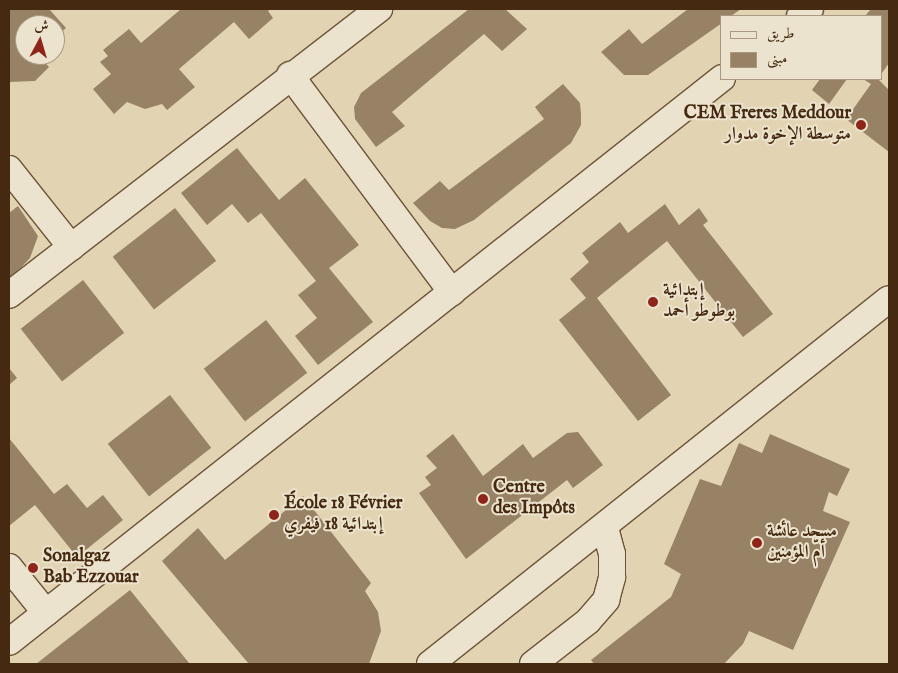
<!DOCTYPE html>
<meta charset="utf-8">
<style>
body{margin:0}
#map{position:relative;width:898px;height:673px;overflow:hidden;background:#e2d4b3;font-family:"IM FELL English",Amiri,serif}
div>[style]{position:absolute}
.building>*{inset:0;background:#978265;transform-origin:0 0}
.roads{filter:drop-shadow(1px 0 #6c5439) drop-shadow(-1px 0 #6c5439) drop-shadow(0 1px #6c5439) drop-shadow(0 -1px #6c5439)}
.minor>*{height:26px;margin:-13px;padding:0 13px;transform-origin:13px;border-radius:13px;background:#ece3ce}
.dots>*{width:14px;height:14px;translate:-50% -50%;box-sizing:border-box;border:2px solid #ece3ce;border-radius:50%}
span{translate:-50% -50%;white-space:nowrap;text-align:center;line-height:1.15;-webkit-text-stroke:4px #ece3ce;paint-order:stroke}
.poi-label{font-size:18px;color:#452910;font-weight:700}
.right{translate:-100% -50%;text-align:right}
.left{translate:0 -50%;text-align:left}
.frame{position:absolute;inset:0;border:10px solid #452910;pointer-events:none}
.legend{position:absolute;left:720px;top:15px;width:162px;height:65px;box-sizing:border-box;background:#ece3ce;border:1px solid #a99982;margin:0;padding:6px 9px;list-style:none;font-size:15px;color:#452910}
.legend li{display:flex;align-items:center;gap:10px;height:25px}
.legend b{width:25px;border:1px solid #a99982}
.north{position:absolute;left:15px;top:15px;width:50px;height:50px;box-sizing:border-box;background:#ece3ce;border:1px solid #a99982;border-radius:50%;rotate:6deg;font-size:14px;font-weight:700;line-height:20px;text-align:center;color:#452910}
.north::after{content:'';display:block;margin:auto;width:18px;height:22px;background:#8f2418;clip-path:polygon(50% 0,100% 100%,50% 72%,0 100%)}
</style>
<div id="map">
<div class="building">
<i style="clip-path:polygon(49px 9px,66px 28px,55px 38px,55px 25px,25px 25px,25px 55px,38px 55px,49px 67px,35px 81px,9px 82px,9px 10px)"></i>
<i style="clip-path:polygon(181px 9px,271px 9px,268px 11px,273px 18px,249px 39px,234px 22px,179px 69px,195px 87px,167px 110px,162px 104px,145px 109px,127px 102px,114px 114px,93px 89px,111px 74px,100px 62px,108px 56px,103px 50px,129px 29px,141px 43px)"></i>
<i style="clip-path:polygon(469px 9px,505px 9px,527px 29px,502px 51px,484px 34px,392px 112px,405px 126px,376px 147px,355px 119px,354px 107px,361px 93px)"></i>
<i style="clip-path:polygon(688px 9px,741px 9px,731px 16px,722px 16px,722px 23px,648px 75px,624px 75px,601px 52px,629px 29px,642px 44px)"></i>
<i style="clip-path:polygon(871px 9px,889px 9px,889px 63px,882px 73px,882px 16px,865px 16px)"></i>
<i style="clip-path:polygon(820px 79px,847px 79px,829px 104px,812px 90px)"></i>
<i style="clip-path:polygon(863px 79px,878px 79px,889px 90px,889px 152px,846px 119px,871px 84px)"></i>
<i style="clip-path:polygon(563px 84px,580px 103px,581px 114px,581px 125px,571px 143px,474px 220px,455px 229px,442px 228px,430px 221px,413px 203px,440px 181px,449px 190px,544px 119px,535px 107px)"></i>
<i style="clip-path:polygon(237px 148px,279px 200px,305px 178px,359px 245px,329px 268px,373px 322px,318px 365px,295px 336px,317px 318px,298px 295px,316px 281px,261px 213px,248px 223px,232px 204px,207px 225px,181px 193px)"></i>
<i style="clip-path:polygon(665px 204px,679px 225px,699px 208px,708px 221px,703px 225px,773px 314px,743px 337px,667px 241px,597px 298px,671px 395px,638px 421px,559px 320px,586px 298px,570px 279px,589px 262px,582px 253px,620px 222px,628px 233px)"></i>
<i style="clip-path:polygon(18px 206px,38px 236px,30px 258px,9px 280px,9px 213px)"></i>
<i style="left:175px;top:208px;width:67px;height:79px;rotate:52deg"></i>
<i style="left:83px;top:280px;width:67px;height:79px;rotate:52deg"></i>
<i style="left:266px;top:320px;width:67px;height:79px;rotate:52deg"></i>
<i style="clip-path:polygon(9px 368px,17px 378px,9px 385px)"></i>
<i style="left:170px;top:395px;width:67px;height:79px;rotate:52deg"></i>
<i style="clip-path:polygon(578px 432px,603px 465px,573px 488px,567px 480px,466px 559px,419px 493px,431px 485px,425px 477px,437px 468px,426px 456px,453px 434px,483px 476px,523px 444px,533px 458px,567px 433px)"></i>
<i style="clip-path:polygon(770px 434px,850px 469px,837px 496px,829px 492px,823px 511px,850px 522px,793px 650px,749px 631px,743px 644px,724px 664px,594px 664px,591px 660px,671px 597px,681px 574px,664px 564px,700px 479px,721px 486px,739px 443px,762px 453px)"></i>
<i style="clip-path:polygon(9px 438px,54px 494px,67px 484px,87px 508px,103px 495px,123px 520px,77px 557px,35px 505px,9px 526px)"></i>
<i style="clip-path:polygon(303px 496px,371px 583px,365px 591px,378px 612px,381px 631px,369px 664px,249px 664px,162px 561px,198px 528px,225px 560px)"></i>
<i style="clip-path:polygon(130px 590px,189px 663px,36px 664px)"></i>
</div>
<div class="roads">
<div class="minor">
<i style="left:800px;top:16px;width:12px;rotate:-35deg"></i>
<i style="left:290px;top:75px;width:271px;rotate:53.3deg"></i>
<i style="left:9px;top:169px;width:100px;rotate:51.5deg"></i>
<i style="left:9px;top:295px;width:468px;rotate:-37.7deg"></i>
<i style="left:9px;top:567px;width:59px;rotate:51.2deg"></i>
<i style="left:9px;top:642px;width:909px;rotate:-38.34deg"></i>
<i style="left:430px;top:664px;width:586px;rotate:-38.49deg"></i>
<i style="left:533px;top:664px;width:70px;rotate:-38deg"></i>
<i style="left:588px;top:621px;width:28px;rotate:-49deg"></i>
<i style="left:606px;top:600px;width:24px;rotate:-75deg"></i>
<i style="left:612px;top:577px;width:23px;rotate:-90deg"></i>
<i style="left:612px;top:554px;width:28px;rotate:-105deg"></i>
</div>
</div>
<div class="dots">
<i style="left:861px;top:125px;background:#8f2418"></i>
<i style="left:653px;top:302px;background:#8f2418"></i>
<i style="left:483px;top:499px;background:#8f2418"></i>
<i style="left:274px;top:515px;background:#8f2418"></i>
<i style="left:757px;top:543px;background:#8f2418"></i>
<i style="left:33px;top:568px;background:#8f2418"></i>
</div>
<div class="poi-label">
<span class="right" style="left:851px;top:125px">CEM Freres Meddour<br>متوسطة الإخوة مدوار</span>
<span class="left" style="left:663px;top:302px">إبتدائية<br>بوطوطو أحمد</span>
<span class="left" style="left:493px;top:499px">Centre<br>des Impôts</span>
<span class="left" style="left:284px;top:515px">École 18 Février<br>إبتدائية 18 فيفري</span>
<span class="left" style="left:767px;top:543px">مسجد عائشة<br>أمّ المؤمنين</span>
<span class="left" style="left:43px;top:568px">Sonalgaz<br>Bab Ezzouar</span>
</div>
<div class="frame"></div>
<ul class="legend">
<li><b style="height:6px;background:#ece3ce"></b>طريق</li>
<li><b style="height:14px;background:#978265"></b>مبنى</li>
</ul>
<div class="north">ش</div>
</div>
